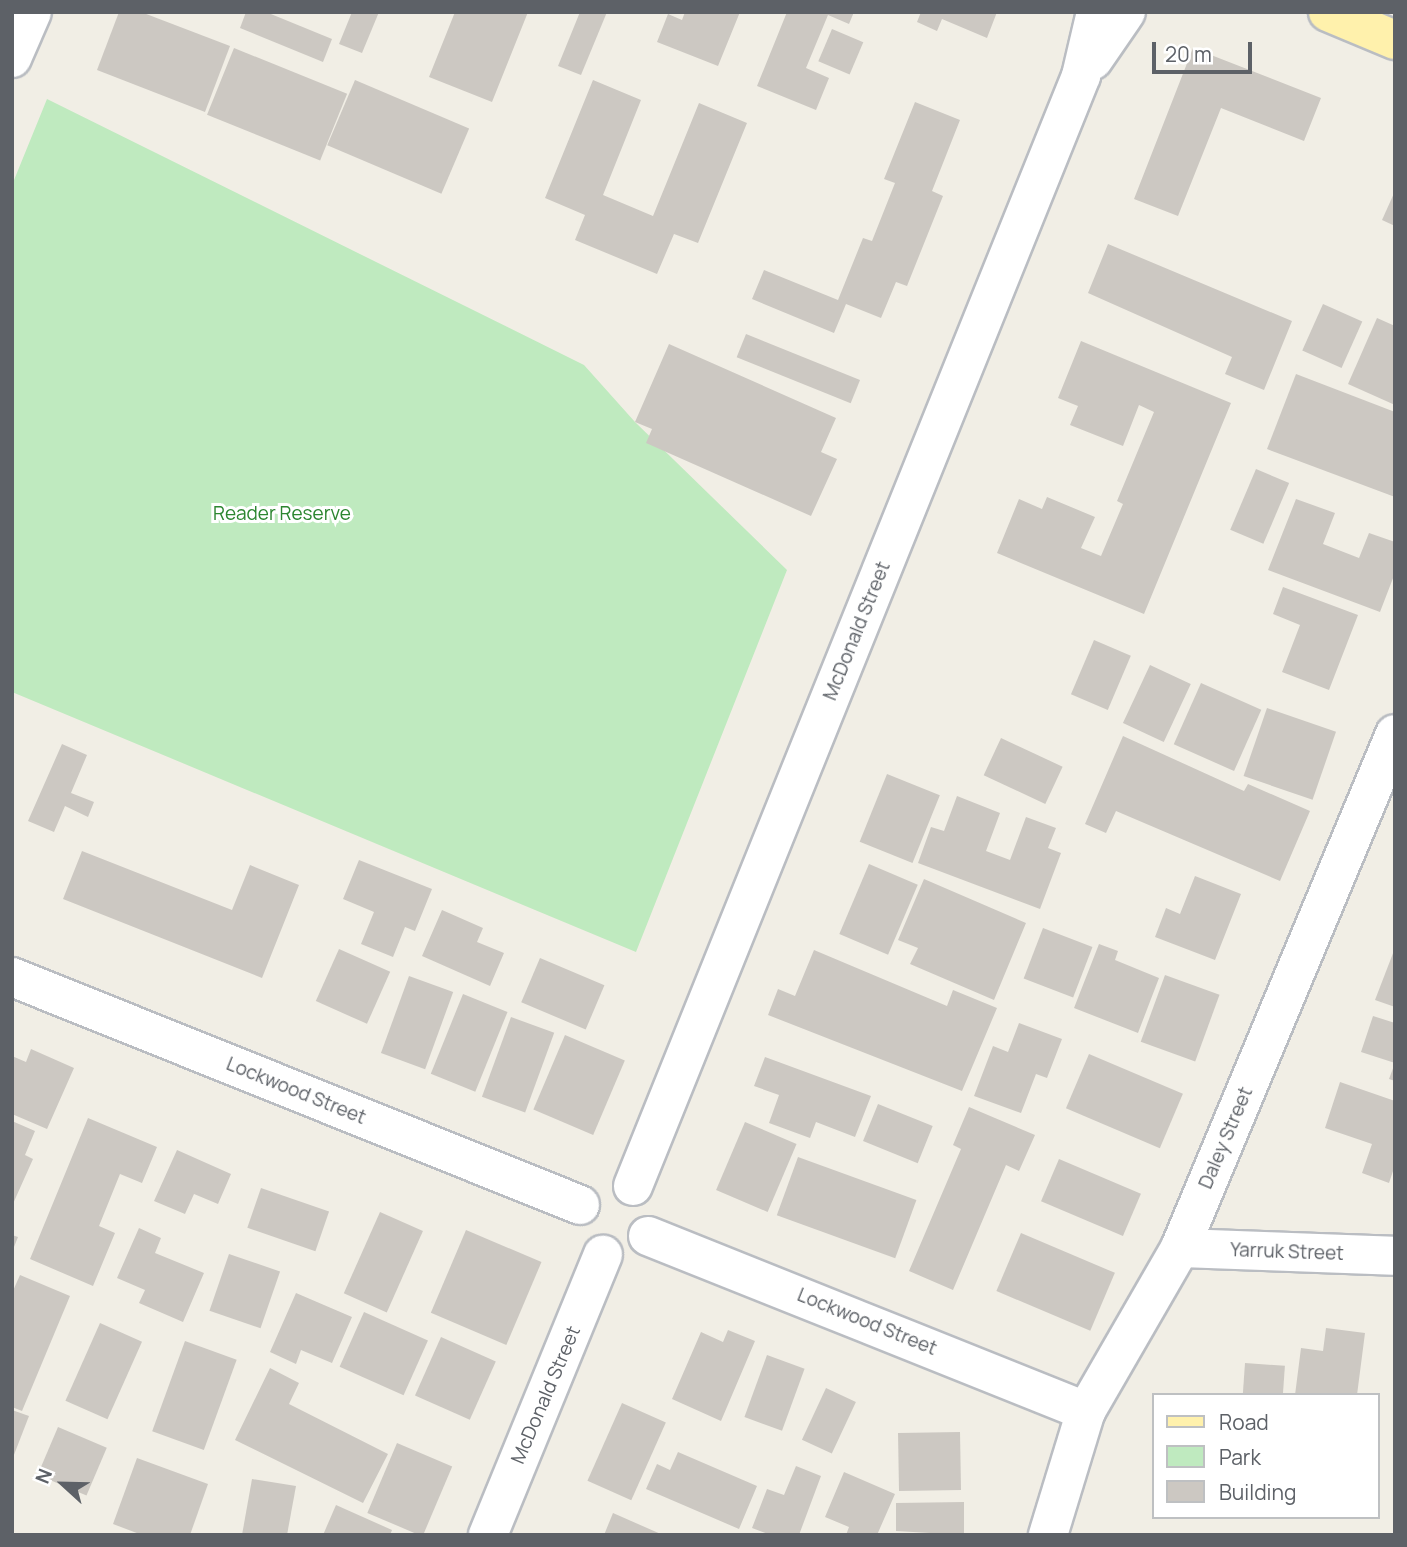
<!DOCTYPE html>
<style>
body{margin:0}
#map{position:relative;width:1407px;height:1547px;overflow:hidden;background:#f1eee5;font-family:Manrope,sans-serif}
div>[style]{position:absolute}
.green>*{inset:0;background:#bfeabf}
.building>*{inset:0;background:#ccc8c2;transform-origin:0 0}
.roads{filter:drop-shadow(2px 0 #babdc2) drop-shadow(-2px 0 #babdc2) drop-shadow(0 2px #babdc2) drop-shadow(0 -2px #babdc2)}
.minor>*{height:38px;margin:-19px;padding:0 19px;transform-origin:19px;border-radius:19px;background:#fff}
.major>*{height:38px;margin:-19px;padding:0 19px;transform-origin:19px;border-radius:19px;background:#fff1ac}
span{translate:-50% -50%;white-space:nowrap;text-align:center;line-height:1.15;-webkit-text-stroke:6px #fff;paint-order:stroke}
.park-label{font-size:19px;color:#2c8630}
.street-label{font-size:19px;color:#5d6167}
.frame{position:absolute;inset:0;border:14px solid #5d6167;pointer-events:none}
.legend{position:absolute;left:1152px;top:1393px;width:228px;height:126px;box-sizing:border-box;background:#fff;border:2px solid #bec0c2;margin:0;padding:9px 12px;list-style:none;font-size:21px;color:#5d6167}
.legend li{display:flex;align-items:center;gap:14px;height:35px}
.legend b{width:35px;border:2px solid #bec0c2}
.north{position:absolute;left:28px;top:1449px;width:70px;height:70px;-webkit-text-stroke:5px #fff;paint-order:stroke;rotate:292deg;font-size:19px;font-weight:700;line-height:28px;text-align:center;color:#5d6167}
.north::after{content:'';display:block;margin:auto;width:24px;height:32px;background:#5d6167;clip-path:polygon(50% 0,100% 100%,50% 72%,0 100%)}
.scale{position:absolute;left:1152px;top:42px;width:100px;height:32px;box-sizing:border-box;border:4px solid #5d6167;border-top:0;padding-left:9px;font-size:21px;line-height:24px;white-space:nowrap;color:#5d6167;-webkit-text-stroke:5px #fff;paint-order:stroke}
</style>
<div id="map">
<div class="green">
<i style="clip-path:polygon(47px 99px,584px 365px,635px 422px,787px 570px,636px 952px,12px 692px,12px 185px)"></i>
</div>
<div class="building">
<i style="clip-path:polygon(119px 12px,141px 12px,230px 46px,205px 112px,97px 70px)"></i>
<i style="clip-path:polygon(246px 12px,266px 12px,332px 39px,323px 62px,240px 28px)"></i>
<i style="clip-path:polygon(352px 12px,379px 12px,362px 53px,339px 44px)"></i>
<i style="clip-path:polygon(455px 12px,528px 12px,492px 102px,429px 77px)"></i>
<i style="clip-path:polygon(580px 12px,607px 12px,581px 75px,558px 66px)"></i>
<i style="clip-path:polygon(685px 12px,740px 12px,718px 66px,657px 42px,668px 14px,682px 20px)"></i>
<i style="clip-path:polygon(787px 12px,854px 12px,849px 24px,828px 15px,806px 68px,829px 78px,816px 110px,757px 86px)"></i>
<i style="clip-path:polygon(921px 12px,997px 12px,987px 38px,942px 19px,937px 31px,917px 22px)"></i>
<i style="left:832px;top:29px;width:34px;height:35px;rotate:23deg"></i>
<i style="left:234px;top:48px;width:122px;height:72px;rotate:22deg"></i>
<i style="clip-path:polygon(1193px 48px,1321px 98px,1304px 141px,1221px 108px,1178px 216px,1134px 199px)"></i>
<i style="left:355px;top:80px;width:124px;height:71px;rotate:23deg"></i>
<i style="clip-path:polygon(593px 80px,641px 100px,603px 195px,653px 216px,699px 103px,747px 123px,698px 243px,674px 234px,657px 274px,575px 240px,585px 215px,545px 198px)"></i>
<i style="clip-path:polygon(915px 102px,960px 120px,932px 191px,943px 196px,907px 286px,896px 282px,881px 318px,846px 304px,834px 333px,752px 299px,764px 270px,838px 300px,863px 238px,872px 241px,895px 183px,884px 179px)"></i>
<i style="clip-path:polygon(1395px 191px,1395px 226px,1382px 220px)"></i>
<i style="clip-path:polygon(1108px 244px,1292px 321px,1264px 390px,1225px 374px,1232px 357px,1088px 293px)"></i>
<i style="left:1323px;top:304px;width:43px;height:51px;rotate:24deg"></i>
<i style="clip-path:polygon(1377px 318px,1395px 326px,1395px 405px,1348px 384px)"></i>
<i style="left:746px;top:334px;width:123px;height:25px;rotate:22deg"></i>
<i style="clip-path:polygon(1081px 341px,1231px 403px,1144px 614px,997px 553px,1019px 499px,1042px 509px,1047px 497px,1095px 517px,1081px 548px,1101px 556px,1123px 504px,1117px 501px,1154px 412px,1139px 405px,1123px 446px,1070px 425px,1078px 406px,1058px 398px)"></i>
<i style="clip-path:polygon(669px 344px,836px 418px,821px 452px,837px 459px,811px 516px,646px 443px,652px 429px,635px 422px)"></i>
<i style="clip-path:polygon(1296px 374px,1395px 412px,1395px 497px,1267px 449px)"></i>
<i style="left:1256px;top:469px;width:36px;height:66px;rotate:23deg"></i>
<i style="clip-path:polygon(1296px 499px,1335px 513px,1323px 544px,1359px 558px,1369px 533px,1395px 542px,1395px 573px,1380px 612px,1268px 570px)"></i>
<i style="clip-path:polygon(1283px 587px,1358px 615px,1329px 690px,1282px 672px,1300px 625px,1273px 614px)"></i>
<i style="left:1094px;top:640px;width:40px;height:59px;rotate:23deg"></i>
<i style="left:1150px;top:665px;width:45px;height:64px;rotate:25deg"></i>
<i style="left:1201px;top:683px;width:66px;height:67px;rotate:24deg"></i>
<i style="left:1267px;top:708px;width:73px;height:72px;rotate:19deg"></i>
<i style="clip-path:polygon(1123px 736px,1244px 791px,1248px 784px,1310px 811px,1280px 881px,1116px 811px,1106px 833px,1085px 824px)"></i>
<i style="left:1001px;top:738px;width:68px;height:41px;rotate:25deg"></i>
<i style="clip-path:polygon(62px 744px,87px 755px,71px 793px,94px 802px,88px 817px,65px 806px,54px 832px,28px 821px)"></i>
<i style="left:887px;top:774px;width:57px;height:73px;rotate:22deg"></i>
<i style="clip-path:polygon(957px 796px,1000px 813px,986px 851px,1010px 860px,1026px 817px,1056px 828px,1048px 848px,1061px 853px,1040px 909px,918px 863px,931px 827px,944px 831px)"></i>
<i style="clip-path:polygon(82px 851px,232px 910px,250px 865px,299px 885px,262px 978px,63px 899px)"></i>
<i style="clip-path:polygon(359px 860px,432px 889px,415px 931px,405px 927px,393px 957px,361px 944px,374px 912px,343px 899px)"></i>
<i style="left:869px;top:864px;width:53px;height:76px;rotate:23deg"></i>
<i style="clip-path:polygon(1195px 876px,1241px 894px,1215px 960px,1155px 937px,1166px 908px,1180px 914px)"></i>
<i style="clip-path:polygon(924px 879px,1026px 923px,994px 1000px,910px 964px,918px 948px,898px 940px)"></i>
<i style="clip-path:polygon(442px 910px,483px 928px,477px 942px,504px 953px,490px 986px,422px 956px)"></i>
<i style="left:1043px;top:928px;width:53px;height:54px;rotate:21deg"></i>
<i style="clip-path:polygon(1099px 944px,1118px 951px,1115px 960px,1159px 978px,1138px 1033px,1074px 1008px)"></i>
<i style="clip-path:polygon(1395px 948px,1395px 1007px,1375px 1000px)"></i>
<i style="left:339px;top:949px;width:56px;height:57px;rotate:24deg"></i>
<i style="clip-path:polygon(814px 950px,947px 1006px,953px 990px,997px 1008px,962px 1091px,768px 1015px,778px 989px,795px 996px)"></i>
<i style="left:540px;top:958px;width:70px;height:48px;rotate:23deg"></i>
<i style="left:1165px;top:975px;width:58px;height:71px;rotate:20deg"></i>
<i style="left:409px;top:976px;width:47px;height:82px;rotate:20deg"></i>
<i style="left:463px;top:994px;width:48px;height:86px;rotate:22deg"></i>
<i style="clip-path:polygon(1373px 1016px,1395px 1023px,1395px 1063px,1361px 1052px)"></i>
<i style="left:511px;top:1017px;width:46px;height:85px;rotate:20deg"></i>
<i style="clip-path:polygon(1019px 1023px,1062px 1039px,1047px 1078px,1036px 1074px,1021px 1113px,974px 1096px,993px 1046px,1008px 1052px)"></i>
<i style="left:565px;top:1035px;width:65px;height:81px;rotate:23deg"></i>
<i style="clip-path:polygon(31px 1049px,74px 1068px,47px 1129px,12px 1114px,12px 1056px,26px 1062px)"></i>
<i style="left:1089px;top:1054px;width:102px;height:59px;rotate:23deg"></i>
<i style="clip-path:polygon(765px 1057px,871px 1096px,855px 1137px,816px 1122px,810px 1138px,769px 1123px,779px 1095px,754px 1086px)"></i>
<i style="clip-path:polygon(1395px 1063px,1395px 1081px,1389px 1079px)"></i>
<i style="clip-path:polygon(1340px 1082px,1395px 1101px,1395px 1165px,1389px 1183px,1362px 1173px,1372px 1144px,1325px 1128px)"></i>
<i style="left:878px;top:1104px;width:59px;height:40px;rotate:22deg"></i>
<i style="clip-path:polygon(969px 1107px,1035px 1135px,1019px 1171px,1006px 1165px,953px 1290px,909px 1271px,961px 1149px,953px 1145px)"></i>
<i style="clip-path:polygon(88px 1118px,157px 1147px,142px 1183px,120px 1174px,99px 1226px,115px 1233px,93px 1286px,30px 1259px)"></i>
<i style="clip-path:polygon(12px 1121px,35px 1131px,25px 1155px,33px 1159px,12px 1206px)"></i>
<i style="left:745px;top:1122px;width:56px;height:74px;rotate:23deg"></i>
<i style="clip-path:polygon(177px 1150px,231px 1174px,218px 1204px,194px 1194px,185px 1214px,154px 1201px)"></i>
<i style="left:798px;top:1157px;width:126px;height:62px;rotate:20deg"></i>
<i style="left:1059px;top:1159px;width:89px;height:46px;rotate:23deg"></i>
<i style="left:261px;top:1188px;width:72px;height:42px;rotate:19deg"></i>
<i style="left:380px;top:1212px;width:47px;height:89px;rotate:24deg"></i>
<i style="clip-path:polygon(139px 1228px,161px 1238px,155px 1253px,204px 1273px,183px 1322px,139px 1303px,145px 1290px,117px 1278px)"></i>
<i style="left:466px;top:1230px;width:82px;height:90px;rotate:23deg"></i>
<i style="left:1021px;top:1233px;width:102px;height:63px;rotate:23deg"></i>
<i style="clip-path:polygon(12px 1235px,18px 1237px,12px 1252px)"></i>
<i style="left:229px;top:1254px;width:54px;height:60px;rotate:19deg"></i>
<i style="clip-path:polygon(20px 1275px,70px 1296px,22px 1411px,12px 1407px,12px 1293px)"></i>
<i style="clip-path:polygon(296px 1293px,352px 1317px,332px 1363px,301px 1350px,296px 1364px,270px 1352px)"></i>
<i style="left:364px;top:1312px;width:70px;height:60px;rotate:24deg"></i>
<i style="left:100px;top:1323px;width:46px;height:85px;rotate:24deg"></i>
<i style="clip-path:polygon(1326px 1328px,1365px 1333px,1357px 1395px,1295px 1395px,1301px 1348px,1323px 1351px)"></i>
<i style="clip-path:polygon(728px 1330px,755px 1341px,721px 1421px,672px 1399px,701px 1332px,723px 1342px)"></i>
<i style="left:441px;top:1337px;width:60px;height:64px;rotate:24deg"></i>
<i style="left:185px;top:1341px;width:55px;height:96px;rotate:20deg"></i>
<i style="left:767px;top:1355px;width:40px;height:66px;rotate:20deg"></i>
<i style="left:1245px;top:1363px;width:40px;height:32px;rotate:4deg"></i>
<i style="clip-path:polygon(270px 1368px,299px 1383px,289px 1404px,388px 1454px,363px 1503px,235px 1440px)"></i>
<i style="left:826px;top:1388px;width:33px;height:57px;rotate:25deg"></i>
<i style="left:622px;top:1403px;width:48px;height:85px;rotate:24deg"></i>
<i style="clip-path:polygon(12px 1410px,29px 1416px,12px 1460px)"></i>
<i style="left:58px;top:1427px;width:53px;height:52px;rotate:23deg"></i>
<i style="left:960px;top:1432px;width:58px;height:62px;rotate:89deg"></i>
<i style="left:397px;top:1443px;width:60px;height:76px;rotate:23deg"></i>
<i style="clip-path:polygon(678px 1452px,757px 1486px,739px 1529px,646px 1489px,657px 1464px,670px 1470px)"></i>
<i style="clip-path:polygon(137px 1458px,208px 1484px,190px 1535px,142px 1535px,113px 1524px)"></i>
<i style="clip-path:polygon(796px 1466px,821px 1476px,799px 1535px,771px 1535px,752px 1528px,767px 1489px,784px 1495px)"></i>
<i style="clip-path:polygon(844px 1472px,895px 1494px,877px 1535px,846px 1535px,849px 1527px,825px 1517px)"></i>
<i style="clip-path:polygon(252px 1479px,296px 1486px,287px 1535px,242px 1535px)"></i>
<i style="clip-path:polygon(964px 1502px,964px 1535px,896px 1531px,896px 1503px)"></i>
<i style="clip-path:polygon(336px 1505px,392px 1530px,390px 1535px,323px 1535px)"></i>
<i style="clip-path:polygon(613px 1513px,663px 1535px,604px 1535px)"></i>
</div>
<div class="roads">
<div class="minor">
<i style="left:12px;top:58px;width:50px;rotate:-66.5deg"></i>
<i style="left:1093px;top:60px;width:58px;rotate:-55.5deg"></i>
<i style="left:12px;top:977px;width:612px;rotate:21.87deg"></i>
<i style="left:633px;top:1186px;width:1197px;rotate:-68.02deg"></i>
<i style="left:1081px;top:76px;width:66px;rotate:-76.8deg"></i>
<i style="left:648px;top:1236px;width:472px;rotate:21.8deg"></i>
<i style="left:1180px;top:1248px;width:215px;rotate:2.1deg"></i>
<i style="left:488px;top:1535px;width:303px;rotate:-67.7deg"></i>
<i style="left:1048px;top:1535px;width:130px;rotate:-73deg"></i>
<i style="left:1086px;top:1411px;width:188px;rotate:-60deg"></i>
<i style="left:1180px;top:1248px;width:557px;rotate:-67.3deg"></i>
</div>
<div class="major">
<i style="left:1328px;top:12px;width:73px;rotate:22.7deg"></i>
</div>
</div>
<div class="park-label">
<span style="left:282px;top:514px">Reader Reserve</span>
</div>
<div class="street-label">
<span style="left:857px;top:631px;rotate:-68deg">McDonald Street</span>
<span style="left:296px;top:1091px;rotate:22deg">Lockwood Street</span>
<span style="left:1226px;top:1138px;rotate:-67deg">Daley Street</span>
<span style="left:1287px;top:1252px;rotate:2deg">Yarruk Street</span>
<span style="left:867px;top:1322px;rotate:22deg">Lockwood Street</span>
<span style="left:546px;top:1395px;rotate:-67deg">McDonald Street</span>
</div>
<div class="frame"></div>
<ul class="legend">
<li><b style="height:9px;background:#fff1ac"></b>Road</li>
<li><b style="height:19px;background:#bfeabf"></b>Park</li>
<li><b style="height:19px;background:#ccc8c2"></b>Building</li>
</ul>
<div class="north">N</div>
<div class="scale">20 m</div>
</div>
